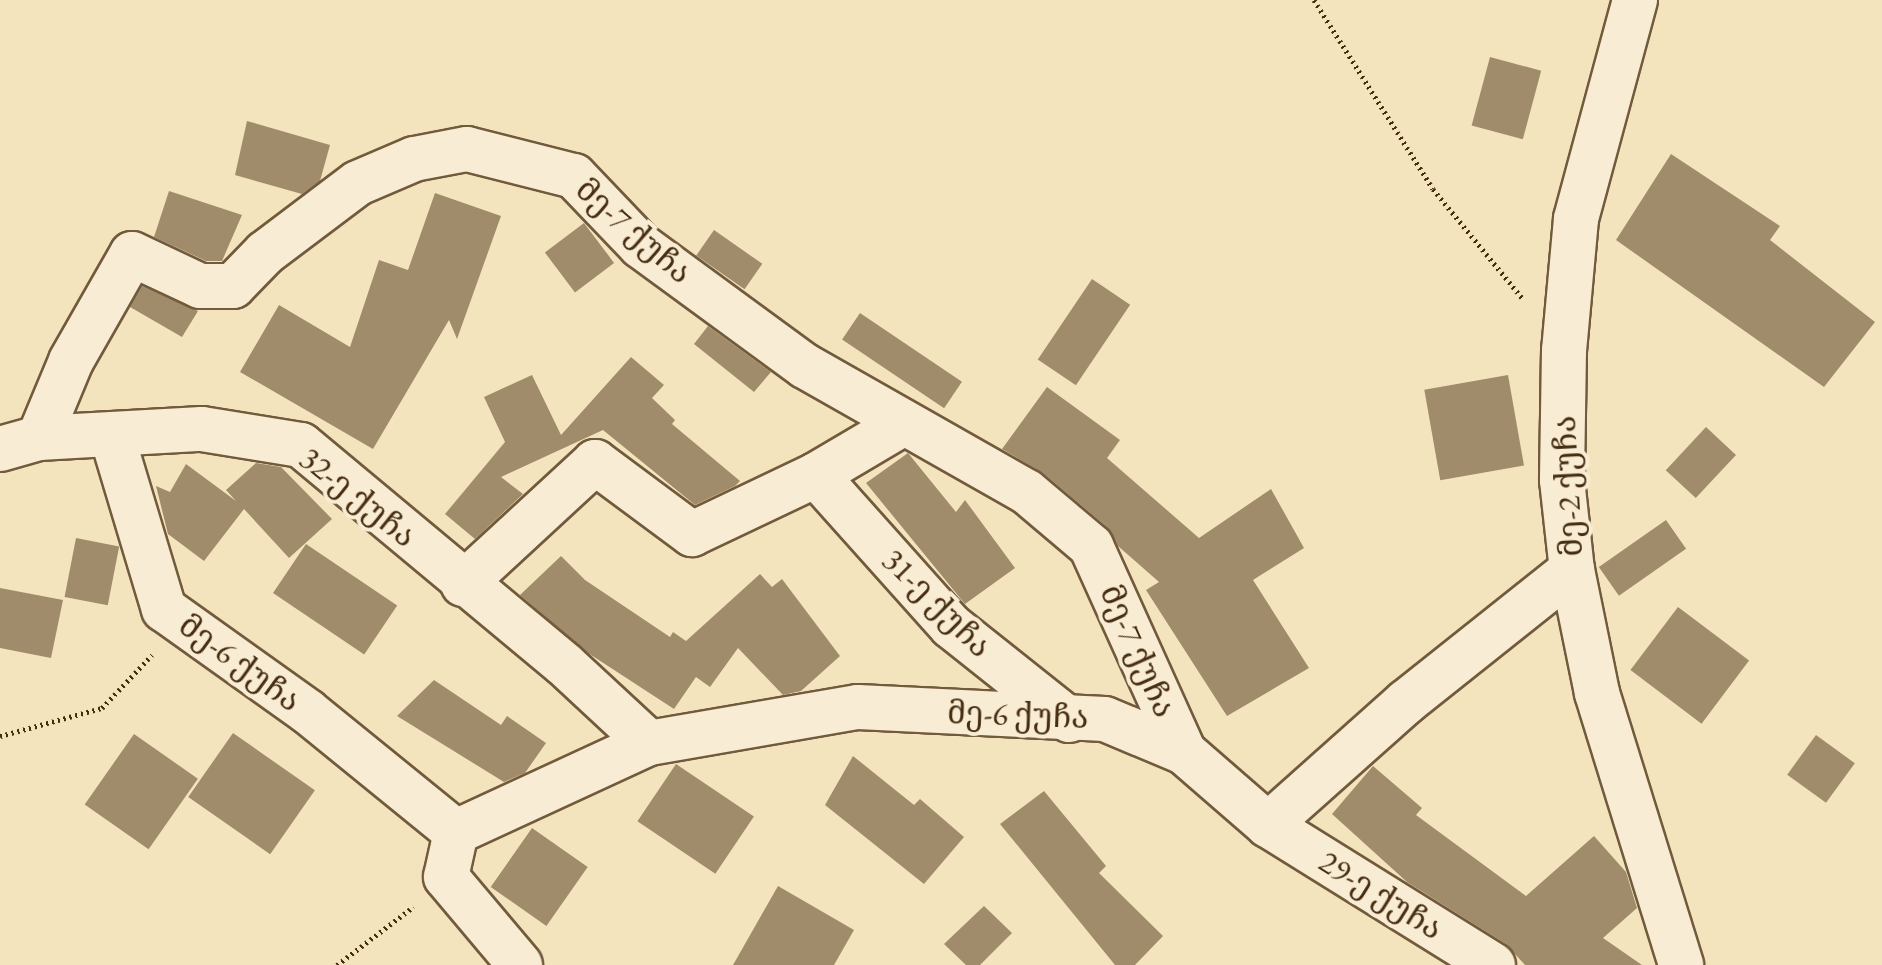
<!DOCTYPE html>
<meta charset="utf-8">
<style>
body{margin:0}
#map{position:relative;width:1882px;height:965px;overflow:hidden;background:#f4e4bd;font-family:"EB Garamond","Noto Serif Georgian",serif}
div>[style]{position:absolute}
.building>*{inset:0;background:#a08c6a;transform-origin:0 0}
.path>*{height:5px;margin-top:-2.5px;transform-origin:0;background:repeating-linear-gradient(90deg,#462c11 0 2px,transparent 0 6px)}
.roads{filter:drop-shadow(2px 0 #725a3c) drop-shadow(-2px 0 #725a3c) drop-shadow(0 2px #725a3c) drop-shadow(0 -2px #725a3c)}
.street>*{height:44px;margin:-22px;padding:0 22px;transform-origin:22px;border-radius:22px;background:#f8edd4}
span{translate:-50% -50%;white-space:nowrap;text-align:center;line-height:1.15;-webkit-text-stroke:8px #f8edd4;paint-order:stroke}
.street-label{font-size:32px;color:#462c11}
</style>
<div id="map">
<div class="building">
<i style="left:1490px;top:57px;width:53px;height:71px;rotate:15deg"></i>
<i style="clip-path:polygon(247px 121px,330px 145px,320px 181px,302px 194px,235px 175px)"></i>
<i style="clip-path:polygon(1671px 154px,1780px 226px,1770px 240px,1875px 322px,1824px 387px,1616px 240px)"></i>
<i style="clip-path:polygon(169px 191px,242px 215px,222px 261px,206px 261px,154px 237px)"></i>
<i style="clip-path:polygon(435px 193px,501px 216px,457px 339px,449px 320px,373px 449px,240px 372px,279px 305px,350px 347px,379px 260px,408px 270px)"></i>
<i style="left:584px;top:223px;width:50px;height:49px;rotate:53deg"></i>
<i style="left:714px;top:230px;width:59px;height:31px;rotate:35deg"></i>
<i style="left:1092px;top:279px;width:46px;height:97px;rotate:34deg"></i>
<i style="clip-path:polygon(142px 286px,198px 311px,182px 337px,130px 307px)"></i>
<i style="left:860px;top:313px;width:123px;height:32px;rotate:34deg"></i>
<i style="clip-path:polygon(708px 326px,771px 372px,754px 392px,694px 344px)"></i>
<i style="clip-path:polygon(631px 357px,664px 385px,652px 398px,675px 420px,672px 424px,740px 481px,735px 486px,695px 505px,603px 430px,501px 477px,523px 494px,475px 539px,445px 514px,505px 442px,484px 397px,532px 375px,561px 435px)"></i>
<i style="left:1508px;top:375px;width:92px;height:85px;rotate:80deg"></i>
<i style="clip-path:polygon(1047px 387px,1120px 440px,1107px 458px,1199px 538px,1271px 489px,1304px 548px,1253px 580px,1309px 668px,1227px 716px,1146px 590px,1159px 582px,1118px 546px,1107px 527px,1043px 473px,1002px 449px)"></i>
<i style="left:1706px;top:427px;width:41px;height:59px;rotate:43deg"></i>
<i style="clip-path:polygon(908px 453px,956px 512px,965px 500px,1015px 568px,965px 604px,866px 483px)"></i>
<i style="clip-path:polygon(256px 463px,281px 467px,332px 519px,289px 558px,244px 509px,204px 561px,168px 534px,156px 486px,170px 492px,186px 464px,236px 501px,226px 490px)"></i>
<i style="left:1666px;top:520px;width:35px;height:82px;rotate:55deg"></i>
<i style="left:76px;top:538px;width:44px;height:60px;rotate:11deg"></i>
<i style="left:306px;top:544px;width:110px;height:59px;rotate:34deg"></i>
<i style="clip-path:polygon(561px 556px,585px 580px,670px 637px,673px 632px,686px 641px,760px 574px,772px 587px,782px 579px,840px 656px,801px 691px,783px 695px,738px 648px,710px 687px,696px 677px,674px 709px,588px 653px,520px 595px)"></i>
<i style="clip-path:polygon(0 588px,63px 600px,51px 658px,0 648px)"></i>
<i style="left:1678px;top:607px;width:89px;height:79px;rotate:37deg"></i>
<i style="clip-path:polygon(434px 680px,501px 725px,507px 716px,546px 743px,525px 773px,504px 782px,397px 716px)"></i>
<i style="left:233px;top:733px;width:100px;height:78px;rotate:35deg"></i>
<i style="left:134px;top:734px;width:78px;height:86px;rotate:35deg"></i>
<i style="left:1816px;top:735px;width:48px;height:49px;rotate:36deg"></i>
<i style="clip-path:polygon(853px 756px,914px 805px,920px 799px,964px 837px,924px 884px,825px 805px)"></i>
<i style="left:676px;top:764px;width:94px;height:69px;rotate:34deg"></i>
<i style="clip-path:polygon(1373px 766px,1422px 808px,1416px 815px,1526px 896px,1594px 836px,1626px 872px,1637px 908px,1603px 938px,1642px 965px,1525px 965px,1506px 944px,1407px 882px,1332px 814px)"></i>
<i style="clip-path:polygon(1044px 791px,1106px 866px,1099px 873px,1163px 936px,1135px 965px,1115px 965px,1000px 824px)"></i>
<i style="left:532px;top:828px;width:68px;height:72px;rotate:35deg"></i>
<i style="clip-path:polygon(778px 886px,854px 930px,834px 965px,733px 965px)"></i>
<i style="clip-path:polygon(984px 906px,1012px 933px,980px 965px,966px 965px,944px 944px)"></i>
</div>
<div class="path">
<i style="left:1314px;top:0;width:223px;rotate:57.8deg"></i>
<i style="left:1433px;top:189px;width:142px;rotate:50.7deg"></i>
<i style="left:0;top:736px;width:106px;rotate:-15.4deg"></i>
<i style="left:102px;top:708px;width:73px;rotate:-46.7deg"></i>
<i style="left:337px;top:965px;width:96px;rotate:-37.3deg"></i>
</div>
<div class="roads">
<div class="street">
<i style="left:1635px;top:0;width:227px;rotate:105.1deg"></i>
<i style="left:1576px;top:219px;width:132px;rotate:95.2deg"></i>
<i style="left:1564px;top:350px;width:130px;rotate:90.9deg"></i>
<i style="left:1562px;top:480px;width:91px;rotate:83.7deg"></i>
<i style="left:1572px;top:570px;width:126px;rotate:78.5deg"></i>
<i style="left:1597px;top:693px;width:285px;rotate:72.8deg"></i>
<i style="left:112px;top:436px;width:181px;rotate:73.3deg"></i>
<i style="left:164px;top:609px;width:176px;rotate:35.5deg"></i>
<i style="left:307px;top:711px;width:192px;rotate:39.1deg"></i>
<i style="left:456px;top:832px;width:46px;rotate:102.5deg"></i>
<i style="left:446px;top:877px;width:115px;rotate:49.9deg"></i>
<i style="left:39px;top:438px;width:83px;rotate:-67.4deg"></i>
<i style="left:71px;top:361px;width:123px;rotate:-60.3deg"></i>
<i style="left:132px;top:254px;width:75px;rotate:25.2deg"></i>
<i style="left:200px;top:286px;width:33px"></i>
<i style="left:233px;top:286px;width:46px;rotate:-45.9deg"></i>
<i style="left:265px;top:253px;width:116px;rotate:-37deg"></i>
<i style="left:358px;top:183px;width:61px;rotate:-23.2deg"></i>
<i style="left:414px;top:159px;width:54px;rotate:-10.7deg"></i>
<i style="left:467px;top:149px;width:110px;rotate:14.2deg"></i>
<i style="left:574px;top:176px;width:97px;rotate:46.3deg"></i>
<i style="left:641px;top:246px;width:203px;rotate:36.2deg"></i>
<i style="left:805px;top:366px;width:255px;rotate:29.6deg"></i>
<i style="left:1027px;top:492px;width:84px;rotate:40.2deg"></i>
<i style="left:1091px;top:546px;width:226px;rotate:65.7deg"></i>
<i style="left:0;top:449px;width:41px;rotate:-15.8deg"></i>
<i style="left:39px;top:438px;width:163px;rotate:-3.2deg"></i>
<i style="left:202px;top:429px;width:100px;rotate:9.2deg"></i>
<i style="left:301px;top:445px;width:342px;rotate:39.8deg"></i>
<i style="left:564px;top:664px;width:116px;rotate:42.9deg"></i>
<i style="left:816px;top:475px;width:203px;rotate:48.2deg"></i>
<i style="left:951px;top:626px;width:151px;rotate:38.5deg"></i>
<i style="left:463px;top:584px;width:180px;rotate:-42.7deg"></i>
<i style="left:595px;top:462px;width:121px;rotate:36.6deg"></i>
<i style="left:692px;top:534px;width:137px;rotate:-25.4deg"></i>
<i style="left:816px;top:475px;width:102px;rotate:-30.6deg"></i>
<i style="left:1268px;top:825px;width:185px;rotate:-41.7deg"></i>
<i style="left:1406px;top:702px;width:212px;rotate:-38.5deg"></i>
<i style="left:456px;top:832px;width:213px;rotate:-24.8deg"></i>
<i style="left:649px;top:743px;width:212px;rotate:-9.8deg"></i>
<i style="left:858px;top:707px;width:247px;rotate:2.8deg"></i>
<i style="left:1105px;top:719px;width:86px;rotate:22.7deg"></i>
<i style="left:1184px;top:752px;width:111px;rotate:41deg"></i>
<i style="left:1268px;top:825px;width:265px;rotate:31.9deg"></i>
</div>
</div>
<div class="street-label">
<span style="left:634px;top:231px;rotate:41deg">მე-7 ქუჩა</span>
<span style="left:1568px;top:486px;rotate:-93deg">მე-2 ქუჩა</span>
<span style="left:358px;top:497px;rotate:39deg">32-ე ქუჩა</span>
<span style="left:937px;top:603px;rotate:45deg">31-ე ქუჩა</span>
<span style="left:1138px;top:651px;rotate:66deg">მე-7 ქუჩა</span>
<span style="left:240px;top:663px;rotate:36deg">მე-6 ქუჩა</span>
<span style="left:1018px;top:715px;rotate:2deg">მე-6 ქუჩა</span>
<span style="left:1381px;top:895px;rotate:32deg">29-ე ქუჩა</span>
</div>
</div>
